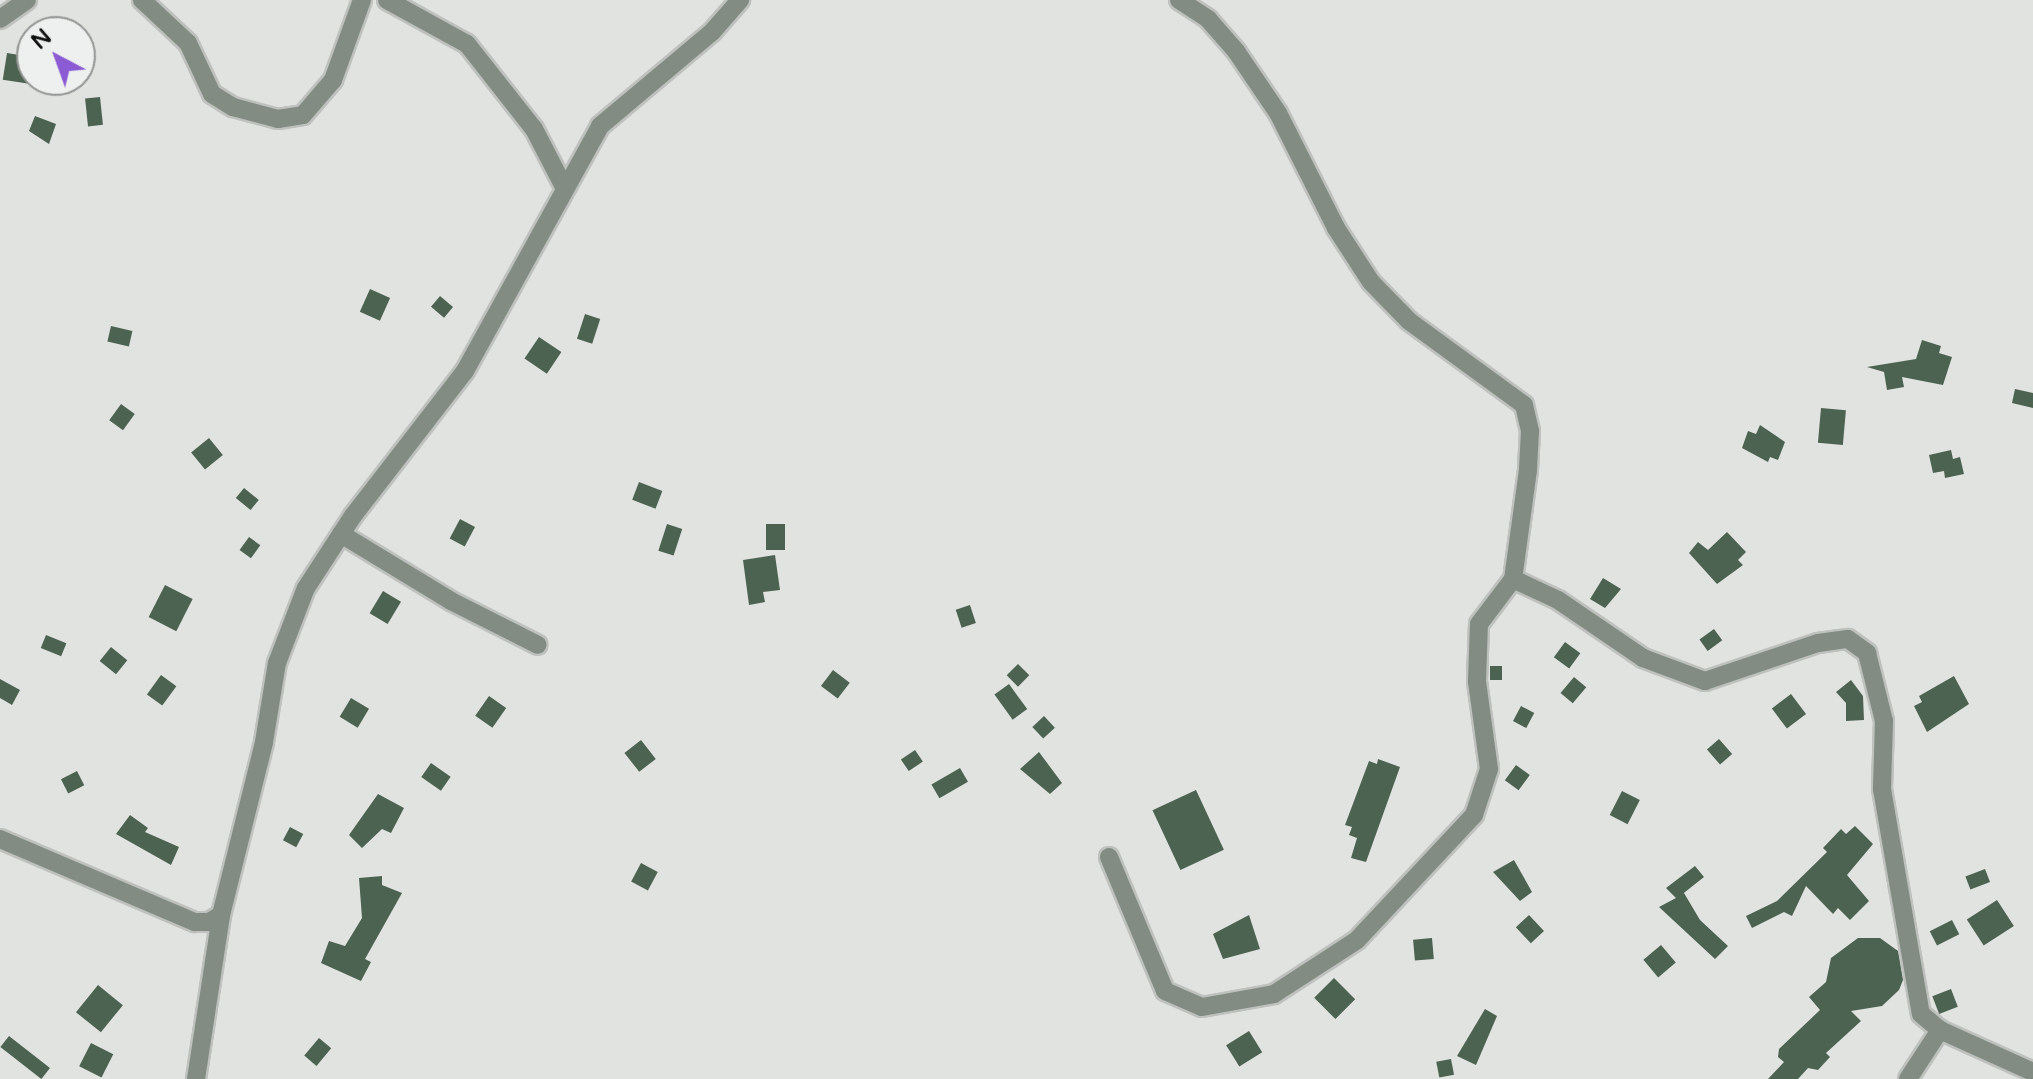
<!DOCTYPE html>
<style>
body{margin:0}
#map{position:relative;width:2033px;height:1079px;overflow:hidden;background:#e0e3e0;font-family:"Varela Round",sans-serif}
div>[style]{position:absolute}
.building>*{inset:0;background:#4d6351;transform-origin:0 0}
.roads{filter:drop-shadow(2px 0 #bec1be) drop-shadow(-2px 0 #bec1be) drop-shadow(0 2px #bec1be) drop-shadow(0 -2px #bec1be)}
.minor>*{height:18px;margin:-9px;padding:0 9px;transform-origin:9px;border-radius:9px;background:#828c83}
span{translate:-50% -50%;white-space:nowrap;text-align:center;line-height:1.15;-webkit-text-stroke:8px #edf0ee;paint-order:stroke}
.north{position:absolute;left:16px;top:16px;width:80px;height:80px;box-sizing:border-box;background:#edf0ee;border:2px solid #939694;border-radius:50%;rotate:319deg;font-size:22px;font-weight:700;line-height:32px;text-align:center;color:#0d0e0d}
.north::after{content:'';display:block;margin:auto;width:28px;height:36px;background:#8b5bd4;clip-path:polygon(50% 0,100% 100%,50% 72%,0 100%)}
</style>
<div id="map">
<div class="building">
<i style="left:7px;top:53px;width:25px;height:27px;rotate:9deg"></i>
<i style="left:100px;top:97px;width:28px;height:15px;rotate:84deg"></i>
<i style="clip-path:polygon(35px 116px,56px 124px,49px 144px,29px 131px)"></i>
<i style="left:370px;top:289px;width:22px;height:25px;rotate:24deg"></i>
<i style="left:440px;top:296px;width:17px;height:14px;rotate:40deg"></i>
<i style="left:585px;top:314px;width:16px;height:26px;rotate:18deg"></i>
<i style="left:111px;top:326px;width:22px;height:16px;rotate:13deg"></i>
<i style="left:539px;top:337px;width:27px;height:26px;rotate:34deg"></i>
<i style="clip-path:polygon(1922px 340px,1941px 346px,1939px 353px,1952px 357px,1943px 385px,1902px 377px,1904px 387px,1887px 390px,1884px 372px,1867px 367px,1916px 359px)"></i>
<i style="clip-path:polygon(2015px 389px,2033px 393px,2033px 408px,2012px 403px)"></i>
<i style="left:121px;top:404px;width:17px;height:20px;rotate:36deg"></i>
<i style="left:1821px;top:408px;width:25px;height:35px;rotate:5deg"></i>
<i style="clip-path:polygon(1760px 425px,1785px 442px,1778px 460px,1770px 457px,1768px 462px,1742px 448px,1748px 431px,1756px 434px)"></i>
<i style="left:209px;top:438px;width:22px;height:23px;rotate:51deg"></i>
<i style="clip-path:polygon(1951px 450px,1953px 459px,1960px 457px,1964px 474px,1945px 478px,1944px 471px,1933px 473px,1929px 455px)"></i>
<i style="left:639px;top:482px;width:25px;height:19px;rotate:21deg"></i>
<i style="left:244px;top:488px;width:19px;height:13px;rotate:39deg"></i>
<i style="left:460px;top:519px;width:17px;height:22px;rotate:28deg"></i>
<i style="left:667px;top:524px;width:16px;height:28px;rotate:18deg"></i>
<i style="left:766px;top:524px;width:19px;height:26px"></i>
<i style="clip-path:polygon(1727px 532px,1746px 552px,1738px 560px,1743px 565px,1717px 584px,1689px 553px,1698px 542px,1708px 550px)"></i>
<i style="left:249px;top:537px;width:14px;height:16px;rotate:36deg"></i>
<i style="clip-path:polygon(775px 555px,780px 590px,763px 592px,765px 602px,749px 605px,743px 560px)"></i>
<i style="clip-path:polygon(1603px 578px,1621px 589px,1605px 608px,1590px 599px)"></i>
<i style="left:165px;top:585px;width:31px;height:36px;rotate:27deg"></i>
<i style="left:383px;top:591px;width:21px;height:26px;rotate:31deg"></i>
<i style="left:970px;top:605px;width:19px;height:15px;rotate:72deg"></i>
<i style="left:1714px;top:629px;width:14px;height:18px;rotate:54deg"></i>
<i style="left:46px;top:635px;width:22px;height:14px;rotate:22deg"></i>
<i style="left:1565px;top:642px;width:19px;height:19px;rotate:36deg"></i>
<i style="left:111px;top:647px;width:21px;height:18px;rotate:39deg"></i>
<i style="left:1018px;top:664px;width:16px;height:16px;rotate:45deg"></i>
<i style="left:1490px;top:666px;width:12px;height:14px"></i>
<i style="left:833px;top:670px;width:21px;height:20px;rotate:37deg"></i>
<i style="left:161px;top:675px;width:19px;height:24px;rotate:36deg"></i>
<i style="clip-path:polygon(1954px 676px,1969px 704px,1927px 732px,1914px 706px,1922px 702px,1919px 696px)"></i>
<i style="left:1574px;top:677px;width:16px;height:21px;rotate:40deg"></i>
<i style="clip-path:polygon(0 679px,20px 690px,12px 705px,0 698px)"></i>
<i style="clip-path:polygon(1851px 680px,1863px 696px,1864px 720px,1846px 721px,1846px 703px,1836px 692px)"></i>
<i style="left:1009px;top:684px;width:31px;height:18px;rotate:54deg"></i>
<i style="left:1791px;top:694px;width:25px;height:24px;rotate:53deg"></i>
<i style="left:489px;top:696px;width:21px;height:24px;rotate:35deg"></i>
<i style="left:351px;top:698px;width:21px;height:22px;rotate:31deg"></i>
<i style="left:1521px;top:706px;width:15px;height:17px;rotate:28deg"></i>
<i style="left:1044px;top:716px;width:16px;height:16px;rotate:47deg"></i>
<i style="left:1719px;top:739px;width:20px;height:16px;rotate:49deg"></i>
<i style="left:641px;top:740px;width:24px;height:21px;rotate:52deg"></i>
<i style="left:915px;top:750px;width:14px;height:17px;rotate:56deg"></i>
<i style="clip-path:polygon(1039px 752px,1062px 783px,1050px 794px,1020px 769px)"></i>
<i style="clip-path:polygon(1378px 759px,1400px 767px,1366px 862px,1351px 858px,1357px 838px,1349px 835px,1352px 827px,1345px 825px,1369px 761px,1377px 764px)"></i>
<i style="left:431px;top:763px;width:24px;height:17px;rotate:35deg"></i>
<i style="left:1516px;top:765px;width:17px;height:19px;rotate:36deg"></i>
<i style="left:960px;top:768px;width:16px;height:33px;rotate:60deg"></i>
<i style="left:77px;top:771px;width:16px;height:18px;rotate:63deg"></i>
<i style="left:1196px;top:790px;width:66px;height:48px;rotate:65deg"></i>
<i style="left:1622px;top:791px;width:20px;height:27px;rotate:27deg"></i>
<i style="clip-path:polygon(378px 794px,404px 808px,391px 833px,382px 829px,362px 848px,349px 835px)"></i>
<i style="clip-path:polygon(130px 815px,148px 828px,145px 832px,179px 847px,171px 865px,116px 834px)"></i>
<i style="clip-path:polygon(1855px 826px,1873px 844px,1847px 875px,1869px 901px,1850px 920px,1838px 908px,1833px 914px,1806px 886px,1792px 916px,1784px 912px,1752px 928px,1746px 916px,1777px 901px,1827px 852px,1823px 848px,1841px 829px,1846px 834px)"></i>
<i style="left:290px;top:827px;width:15px;height:15px;rotate:28deg"></i>
<i style="clip-path:polygon(1514px 860px,1532px 892px,1520px 901px,1493px 872px)"></i>
<i style="left:641px;top:863px;width:19px;height:21px;rotate:28deg"></i>
<i style="clip-path:polygon(1695px 866px,1704px 877px,1680px 896px,1684px 893px,1700px 920px,1728px 946px,1715px 959px,1659px 907px,1676px 898px,1666px 888px)"></i>
<i style="left:1985px;top:869px;width:14px;height:21px;rotate:69deg"></i>
<i style="clip-path:polygon(382px 876px,382px 885px,402px 893px,365px 959px,371px 962px,361px 981px,321px 963px,329px 941px,345px 946px,362px 918px,359px 878px)"></i>
<i style="left:1997px;top:900px;width:31px;height:36px;rotate:57deg"></i>
<i style="clip-path:polygon(1249px 915px,1260px 949px,1223px 959px,1213px 934px)"></i>
<i style="left:1529px;top:915px;width:22px;height:18px;rotate:47deg"></i>
<i style="left:1952px;top:920px;width:16px;height:25px;rotate:63deg"></i>
<i style="left:1432px;top:938px;width:21px;height:19px;rotate:85deg"></i>
<i style="clip-path:polygon(1858px 938px,1880px 938px,1898px 951px,1903px 980px,1899px 990px,1882px 1006px,1851px 1011px,1861px 1021px,1826px 1053px,1830px 1057px,1818px 1070px,1808px 1068px,1798px 1079px,1768px 1079px,1784px 1062px,1778px 1057px,1779px 1049px,1820px 1010px,1809px 997px,1826px 982px,1831px 958px)"></i>
<i style="left:1661px;top:945px;width:23px;height:23px;rotate:50deg"></i>
<i style="left:1334px;top:978px;width:30px;height:28px;rotate:45deg"></i>
<i style="left:98px;top:985px;width:32px;height:35px;rotate:39deg"></i>
<i style="left:1951px;top:989px;width:19px;height:20px;rotate:69deg"></i>
<i style="clip-path:polygon(1485px 1009px,1497px 1016px,1476px 1065px,1457px 1056px)"></i>
<i style="left:1249px;top:1031px;width:25px;height:27px;rotate:58deg"></i>
<i style="left:9px;top:1036px;width:52px;height:14px;rotate:38deg"></i>
<i style="left:319px;top:1038px;width:16px;height:23px;rotate:40deg"></i>
<i style="left:91px;top:1043px;width:25px;height:26px;rotate:27deg"></i>
<i style="left:1451px;top:1059px;width:16px;height:15px;rotate:79deg"></i>
</div>
<div class="roads">
<div class="minor">
<i style="left:142px;top:0;width:63px;rotate:43.1deg"></i>
<i style="left:188px;top:43px;width:56px;rotate:64.8deg"></i>
<i style="left:212px;top:94px;width:25px;rotate:32deg"></i>
<i style="left:233px;top:107px;width:47px;rotate:14.9deg"></i>
<i style="left:278px;top:119px;width:25px;rotate:-9deg"></i>
<i style="left:303px;top:115px;width:46px;rotate:-49.4deg"></i>
<i style="left:333px;top:80px;width:85px;rotate:-70.1deg"></i>
<i style="left:387px;top:0;width:91px;rotate:28.8deg"></i>
<i style="left:467px;top:44px;width:108px;rotate:51.8deg"></i>
<i style="left:534px;top:129px;width:63px;rotate:62.6deg"></i>
<i style="left:1179px;top:0;width:35px;rotate:33deg"></i>
<i style="left:1208px;top:19px;width:43px;rotate:48.8deg"></i>
<i style="left:1236px;top:51px;width:75px;rotate:55.9deg"></i>
<i style="left:1278px;top:113px;width:129px;rotate:63.2deg"></i>
<i style="left:1336px;top:228px;width:64px;rotate:57.1deg"></i>
<i style="left:1371px;top:282px;width:54px;rotate:45.7deg"></i>
<i style="left:1409px;top:321px;width:142px;rotate:36.1deg"></i>
<i style="left:1524px;top:405px;width:27px;rotate:77deg"></i>
<i style="left:1530px;top:431px;width:39px;rotate:93deg"></i>
<i style="left:1528px;top:470px;width:110px;rotate:97.8deg"></i>
<i style="left:1513px;top:579px;width:50px;rotate:25deg"></i>
<i style="left:1558px;top:600px;width:103px;rotate:34.3deg"></i>
<i style="left:1643px;top:658px;width:66px;rotate:20.4deg"></i>
<i style="left:1705px;top:681px;width:119px;rotate:-18.6deg"></i>
<i style="left:1818px;top:643px;width:30px;rotate:-8deg"></i>
<i style="left:1848px;top:639px;width:24px;rotate:36deg"></i>
<i style="left:1867px;top:653px;width:70px;rotate:76deg"></i>
<i style="left:1884px;top:721px;width:68px;rotate:91.7deg"></i>
<i style="left:1882px;top:789px;width:228px;rotate:80.2deg"></i>
<i style="left:1921px;top:1014px;width:25px;rotate:40deg"></i>
<i style="left:1940px;top:1030px;width:102px;rotate:24.3deg"></i>
<i style="left:0;top:19px;width:33px;rotate:-35deg"></i>
<i style="left:341px;top:534px;width:129px;rotate:31.3deg"></i>
<i style="left:451px;top:601px;width:97px;rotate:26.8deg"></i>
<i style="left:0;top:839px;width:212px;rotate:23.1deg"></i>
<i style="left:195px;top:922px;width:14px"></i>
<i style="left:209px;top:922px;width:14px;rotate:-30deg"></i>
<i style="left:221px;top:915px;width:178px;rotate:-76deg"></i>
<i style="left:264px;top:742px;width:80px;rotate:-80.7deg"></i>
<i style="left:277px;top:663px;width:80px;rotate:-68.9deg"></i>
<i style="left:306px;top:588px;width:86px;rotate:-56.9deg"></i>
<i style="left:353px;top:516px;width:183px;rotate:-52.3deg"></i>
<i style="left:465px;top:371px;width:280px;rotate:-61.1deg"></i>
<i style="left:600px;top:126px;width:146px;rotate:-40deg"></i>
<i style="left:712px;top:32px;width:43px;rotate:-48.8deg"></i>
<i style="left:1109px;top:857px;width:145px;rotate:67.3deg"></i>
<i style="left:1165px;top:991px;width:40px;rotate:23.4deg"></i>
<i style="left:1202px;top:1007px;width:73px;rotate:-10.2deg"></i>
<i style="left:1274px;top:994px;width:99px;rotate:-33deg"></i>
<i style="left:1357px;top:940px;width:171px;rotate:-46.9deg"></i>
<i style="left:1474px;top:815px;width:48px;rotate:-71.9deg"></i>
<i style="left:1489px;top:769px;width:89px;rotate:-97.8deg"></i>
<i style="left:1477px;top:681px;width:57px;rotate:-88deg"></i>
<i style="left:1479px;top:624px;width:56px;rotate:-52.9deg"></i>
<i style="left:196px;top:1079px;width:166px;rotate:-81.3deg"></i>
<i style="left:1908px;top:1079px;width:59px;rotate:-56.9deg"></i>
</div>
</div>
<div class="north">N</div>
</div>
